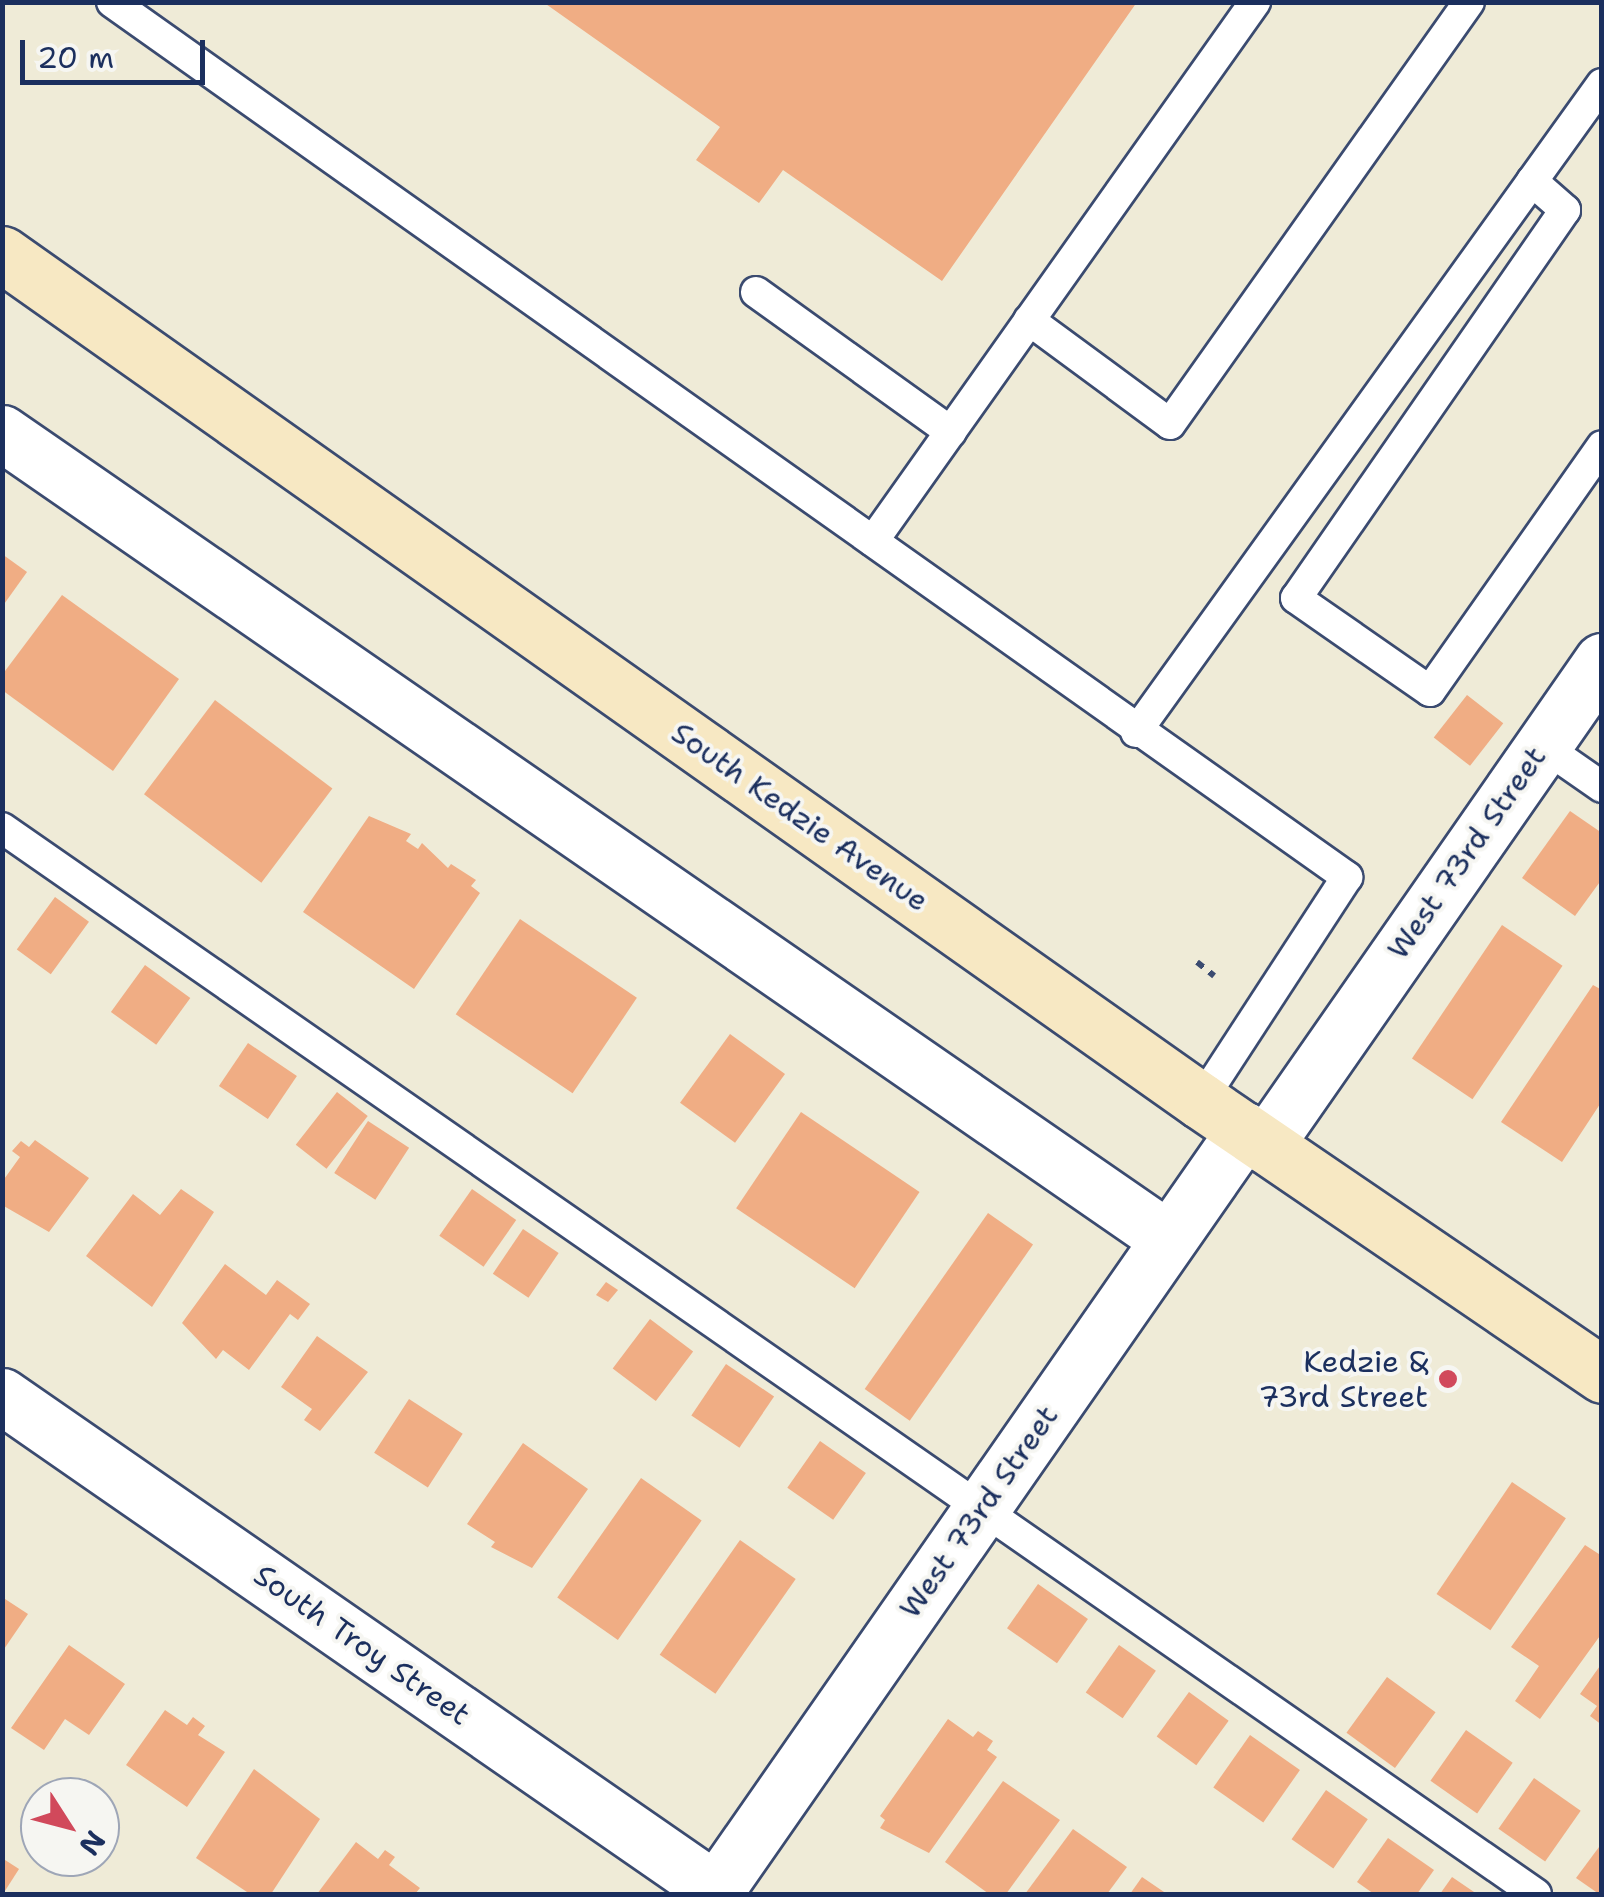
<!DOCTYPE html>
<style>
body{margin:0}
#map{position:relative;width:1604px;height:1897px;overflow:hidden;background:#efebd7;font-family:"Shantell Sans",sans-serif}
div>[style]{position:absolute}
.building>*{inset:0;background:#f0ad84;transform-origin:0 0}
.path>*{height:6px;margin-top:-3px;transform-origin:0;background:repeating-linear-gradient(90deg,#3b4b70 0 8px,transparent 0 16px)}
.roads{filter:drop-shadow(2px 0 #3b4b70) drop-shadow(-2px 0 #3b4b70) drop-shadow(0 2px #3b4b70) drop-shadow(0 -2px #3b4b70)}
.lane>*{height:30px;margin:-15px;padding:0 15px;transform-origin:15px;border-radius:15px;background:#fff}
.street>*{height:55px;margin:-27.5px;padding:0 27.5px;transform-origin:27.5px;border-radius:27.5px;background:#fff}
.secondary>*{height:55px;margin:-27.5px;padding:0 27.5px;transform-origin:27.5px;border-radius:27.5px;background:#f7e8c3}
.dots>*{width:28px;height:28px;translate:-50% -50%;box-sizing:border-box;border:5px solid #f6f6f2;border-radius:50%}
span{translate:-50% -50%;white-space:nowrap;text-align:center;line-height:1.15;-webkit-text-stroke:8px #f6f6f2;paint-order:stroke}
.street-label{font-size:30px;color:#1b2f5e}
.poi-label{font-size:30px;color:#1b2f5e}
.right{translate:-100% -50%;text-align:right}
.frame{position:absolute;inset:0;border:5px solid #1b2f5e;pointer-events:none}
.north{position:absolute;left:20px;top:1777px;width:100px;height:100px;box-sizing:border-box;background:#f6f6f2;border:2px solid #9ea6b7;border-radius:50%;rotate:126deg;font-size:28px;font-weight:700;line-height:40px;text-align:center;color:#1b2f5e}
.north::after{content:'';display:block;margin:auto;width:35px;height:45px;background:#d1495b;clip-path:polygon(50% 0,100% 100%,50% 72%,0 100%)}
.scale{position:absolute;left:20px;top:40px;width:185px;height:45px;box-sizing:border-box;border:5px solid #1b2f5e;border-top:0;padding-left:12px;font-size:30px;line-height:35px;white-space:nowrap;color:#1b2f5e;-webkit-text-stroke:8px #f6f6f2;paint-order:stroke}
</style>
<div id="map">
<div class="building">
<i style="clip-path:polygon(543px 2px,1137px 2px,942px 281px,783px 170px,759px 203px,696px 160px,720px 127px)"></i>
<i style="clip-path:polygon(2px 554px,27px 572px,2px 607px)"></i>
<i style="clip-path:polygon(62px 595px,179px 679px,113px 771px,2px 690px,2px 675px)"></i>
<i style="left:1467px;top:695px;width:46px;height:54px;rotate:38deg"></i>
<i style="left:215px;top:700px;width:147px;height:118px;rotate:37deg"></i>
<i style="clip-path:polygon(1570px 811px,1602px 833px,1602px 879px,1575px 916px,1522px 878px)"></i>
<i style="clip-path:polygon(369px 816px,411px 834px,406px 841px,418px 849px,422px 843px,448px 868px,451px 864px,476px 880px,471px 886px,480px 893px,414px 989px,303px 912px)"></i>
<i style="left:55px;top:897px;width:42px;height:65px;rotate:36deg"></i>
<i style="left:520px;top:919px;width:141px;height:115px;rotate:34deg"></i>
<i style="left:1502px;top:925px;width:73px;height:161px;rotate:34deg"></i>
<i style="left:145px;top:965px;width:56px;height:58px;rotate:36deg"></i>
<i style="clip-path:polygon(1593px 985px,1602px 990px,1602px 1101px,1562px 1162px,1501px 1122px)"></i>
<i style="left:730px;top:1034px;width:68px;height:85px;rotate:36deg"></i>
<i style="left:248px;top:1043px;width:59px;height:52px;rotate:34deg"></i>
<i style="left:337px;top:1092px;width:39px;height:67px;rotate:38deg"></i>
<i style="left:801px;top:1112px;width:143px;height:116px;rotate:34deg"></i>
<i style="left:368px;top:1121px;width:49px;height:62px;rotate:33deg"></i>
<i style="clip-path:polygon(35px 1140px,89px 1178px,49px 1232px,2px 1205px,2px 1182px,20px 1157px,12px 1151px,21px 1141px,29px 1147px)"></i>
<i style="clip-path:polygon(181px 1189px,214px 1212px,152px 1307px,86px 1256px,133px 1194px,160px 1215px)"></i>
<i style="left:472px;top:1189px;width:54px;height:57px;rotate:35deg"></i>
<i style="left:988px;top:1213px;width:55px;height:215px;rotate:35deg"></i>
<i style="left:523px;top:1229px;width:43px;height:54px;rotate:34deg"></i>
<i style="clip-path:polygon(225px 1264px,266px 1295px,277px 1280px,310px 1304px,298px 1320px,290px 1314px,249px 1370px,223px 1350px,216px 1359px,182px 1323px)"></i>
<i style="clip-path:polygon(606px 1282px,618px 1290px,608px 1302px,596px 1295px)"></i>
<i style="left:650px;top:1319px;width:54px;height:62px;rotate:37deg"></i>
<i style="clip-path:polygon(317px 1336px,368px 1372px,320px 1431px,304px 1420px,312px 1409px,281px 1387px)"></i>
<i style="left:726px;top:1364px;width:58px;height:62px;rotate:34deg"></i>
<i style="left:409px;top:1399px;width:64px;height:64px;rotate:33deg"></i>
<i style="left:820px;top:1441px;width:56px;height:57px;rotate:35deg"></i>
<i style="clip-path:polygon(523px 1443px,588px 1489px,532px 1568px,491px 1547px,495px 1542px,467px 1524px)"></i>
<i style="left:641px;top:1478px;width:74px;height:146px;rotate:35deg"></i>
<i style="left:1512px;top:1482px;width:65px;height:135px;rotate:34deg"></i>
<i style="left:740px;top:1540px;width:68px;height:140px;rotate:35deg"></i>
<i style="clip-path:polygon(1585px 1545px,1602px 1556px,1602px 1633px,1540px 1719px,1515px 1701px,1539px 1666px,1511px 1647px)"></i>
<i style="left:1038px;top:1584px;width:61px;height:54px;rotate:35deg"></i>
<i style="clip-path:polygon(2px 1597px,28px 1614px,2px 1652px)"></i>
<i style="clip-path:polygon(69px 1645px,125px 1684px,89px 1735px,65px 1719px,44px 1750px,11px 1728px)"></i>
<i style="left:1119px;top:1645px;width:45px;height:58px;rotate:35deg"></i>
<i style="clip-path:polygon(1602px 1663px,1602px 1725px,1590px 1716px,1597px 1706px,1580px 1694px)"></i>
<i style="left:1387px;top:1677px;width:60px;height:69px;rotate:36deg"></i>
<i style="left:1189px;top:1692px;width:49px;height:55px;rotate:36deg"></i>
<i style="clip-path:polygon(165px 1710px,187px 1725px,193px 1717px,205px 1726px,198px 1735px,225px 1752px,187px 1807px,126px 1765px)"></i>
<i style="clip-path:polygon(948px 1719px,973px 1737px,978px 1731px,993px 1741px,987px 1750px,997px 1757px,929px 1853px,880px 1828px,885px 1820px,880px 1816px)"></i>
<i style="left:1466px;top:1730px;width:57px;height:62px;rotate:35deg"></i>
<i style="left:1250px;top:1735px;width:61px;height:64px;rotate:35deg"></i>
<i style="clip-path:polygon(254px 1769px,320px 1819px,271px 1894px,250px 1894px,196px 1858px)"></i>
<i style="left:1534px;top:1778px;width:57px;height:62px;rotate:35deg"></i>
<i style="clip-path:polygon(1003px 1781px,1060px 1820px,1006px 1894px,989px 1894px,945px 1862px)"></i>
<i style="left:1326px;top:1790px;width:51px;height:60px;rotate:35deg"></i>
<i style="clip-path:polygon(1073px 1829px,1127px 1867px,1107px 1894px,1025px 1894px)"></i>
<i style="clip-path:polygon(1388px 1838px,1434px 1870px,1417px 1894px,1374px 1894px,1357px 1882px)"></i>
<i style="clip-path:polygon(356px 1842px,378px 1859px,385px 1850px,395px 1857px,389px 1865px,420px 1888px,415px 1894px,317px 1894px)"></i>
<i style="clip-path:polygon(1602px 1843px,1602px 1894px,1599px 1894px,1576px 1878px)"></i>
<i style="clip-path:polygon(2px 1858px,19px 1869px,3px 1894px,2px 1894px)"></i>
<i style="clip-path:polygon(1142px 1877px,1167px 1894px,1130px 1894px)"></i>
<i style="clip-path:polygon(1452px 1877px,1477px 1894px,1440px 1894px)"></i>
</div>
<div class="path">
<i style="left:1197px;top:962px;width:22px;rotate:39deg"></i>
</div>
<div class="roads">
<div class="lane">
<i style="left:112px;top:2px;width:1514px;rotate:35.32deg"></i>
<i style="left:1347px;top:877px;width:267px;rotate:123.1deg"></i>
<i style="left:1532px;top:181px;width:44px;rotate:41.3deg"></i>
<i style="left:1565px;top:210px;width:472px;rotate:124.7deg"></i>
<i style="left:1296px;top:598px;width:163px;rotate:34.8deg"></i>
<i style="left:1430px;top:691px;width:299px;rotate:-54.9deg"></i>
<i style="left:756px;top:292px;width:240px;rotate:35.7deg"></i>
<i style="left:1029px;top:320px;width:175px;rotate:36.4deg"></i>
<i style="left:1170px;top:424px;width:517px;rotate:-54.68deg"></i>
<i style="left:873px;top:541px;width:661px;rotate:-54.67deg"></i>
<i style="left:1136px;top:732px;width:798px;rotate:-54.28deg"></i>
<i style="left:1543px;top:746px;width:72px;rotate:34.8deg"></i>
<i style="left:2px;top:828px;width:1868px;rotate:34.8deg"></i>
</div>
<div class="street">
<i style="left:2px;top:433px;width:1417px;rotate:34.65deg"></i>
<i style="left:1265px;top:1145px;width:590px;rotate:-55.15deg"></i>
<i style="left:2px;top:1396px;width:875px;rotate:34.71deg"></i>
<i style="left:713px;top:1894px;width:931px;rotate:-55.15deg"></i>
</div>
<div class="secondary">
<i style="left:2px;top:254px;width:1468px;rotate:35.24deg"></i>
<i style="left:1201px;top:1101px;width:486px;rotate:34.3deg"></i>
</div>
</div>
<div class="dots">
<i style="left:1448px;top:1379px;background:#d1495b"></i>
</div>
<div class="street-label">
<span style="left:800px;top:817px;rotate:35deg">South Kedzie Avenue</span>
<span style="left:1467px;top:853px;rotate:-55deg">West 73rd Street</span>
<span style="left:979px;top:1512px;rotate:-55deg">West 73rd Street</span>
<span style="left:362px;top:1645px;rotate:35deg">South Troy Street</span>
</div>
<div class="poi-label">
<span class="right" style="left:1428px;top:1379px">Kedzie &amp;<br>73rd Street</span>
</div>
<div class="frame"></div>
<div class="north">N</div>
<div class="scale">20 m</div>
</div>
